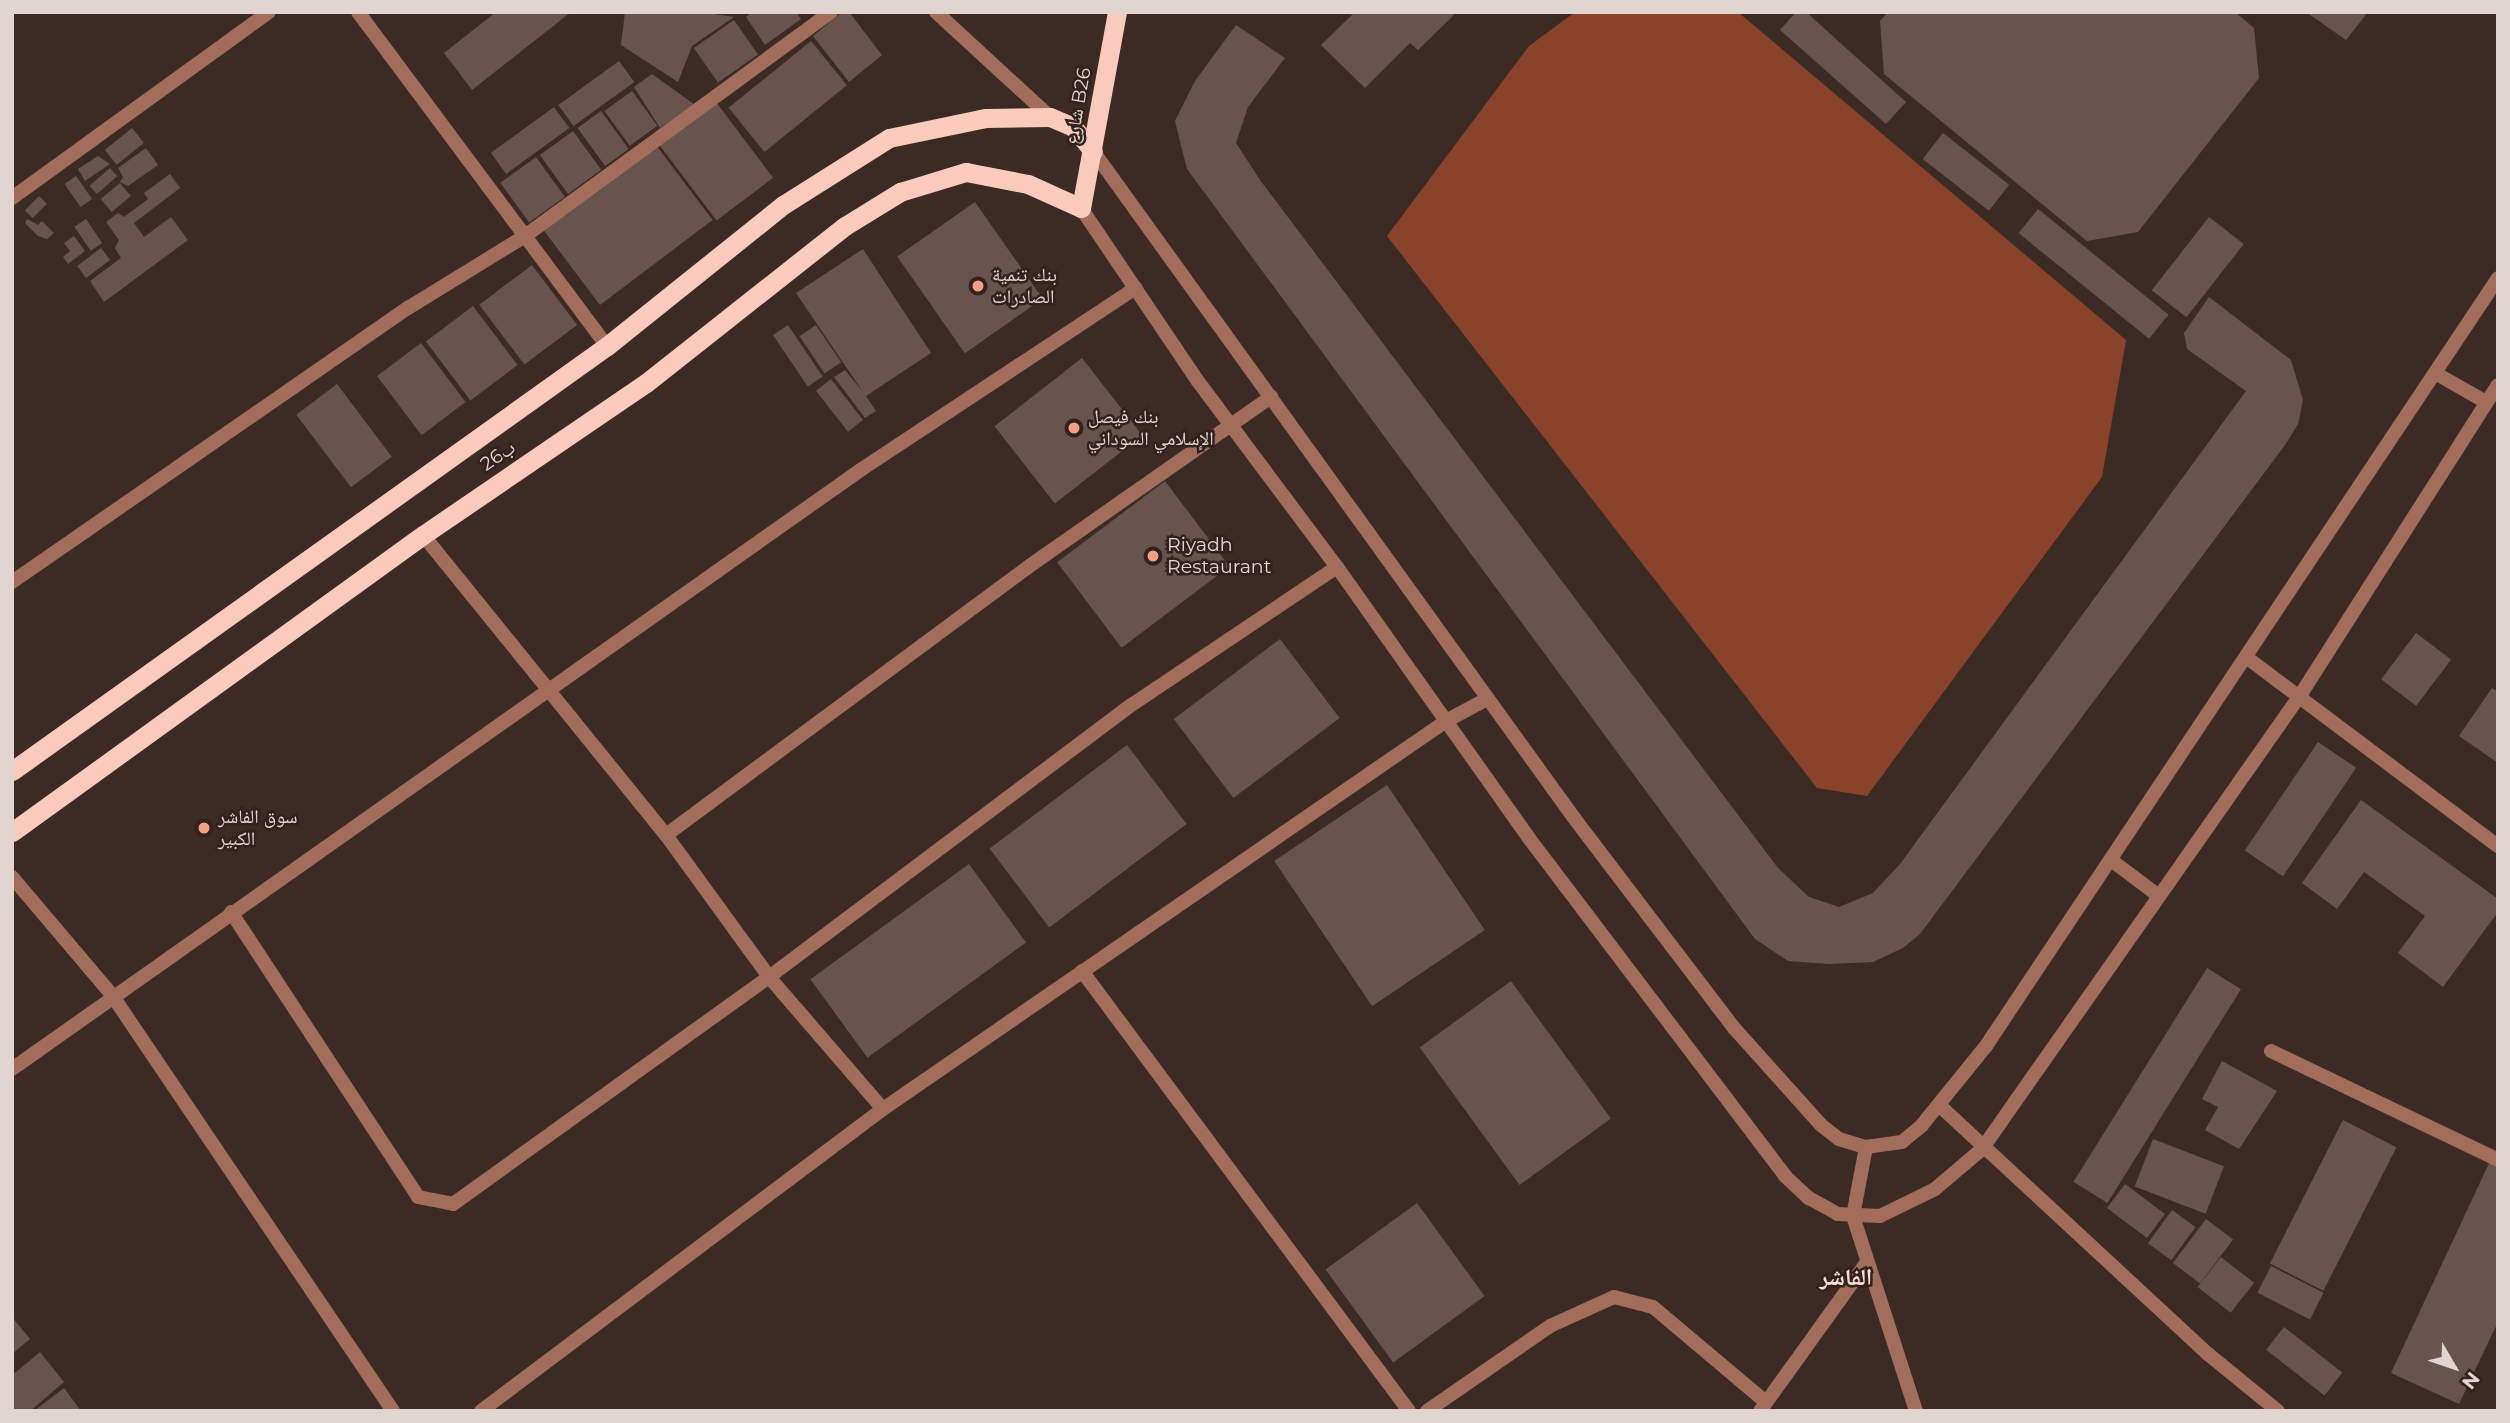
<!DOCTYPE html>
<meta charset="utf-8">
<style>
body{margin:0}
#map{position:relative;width:2510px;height:1423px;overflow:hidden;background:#3c2b25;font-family:Montserrat,"Noto Naskh Arabic",sans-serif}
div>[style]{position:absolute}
.water>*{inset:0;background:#8a432b}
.building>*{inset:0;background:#68544e;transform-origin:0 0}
.minor>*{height:14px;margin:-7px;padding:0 7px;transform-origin:7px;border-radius:7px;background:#a26d5b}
.tertiary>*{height:14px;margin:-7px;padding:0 7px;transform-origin:7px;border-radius:7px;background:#a26d5b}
.trunk>*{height:19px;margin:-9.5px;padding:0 9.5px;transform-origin:9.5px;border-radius:9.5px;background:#facbbc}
.dots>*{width:19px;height:19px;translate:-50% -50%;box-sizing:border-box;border:4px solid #32211c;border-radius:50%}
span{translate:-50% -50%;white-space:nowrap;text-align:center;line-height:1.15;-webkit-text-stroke:5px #32211c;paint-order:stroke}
.street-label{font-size:19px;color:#e0d5d1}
.poi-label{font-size:19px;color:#e0d5d1}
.left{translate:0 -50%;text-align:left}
.quarter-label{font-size:23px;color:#f5ded7;font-weight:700}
.frame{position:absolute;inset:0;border:14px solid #e0d5d1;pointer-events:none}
.north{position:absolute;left:2419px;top:1332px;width:70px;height:70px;-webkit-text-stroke:5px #32211c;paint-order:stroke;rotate:129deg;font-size:19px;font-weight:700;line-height:28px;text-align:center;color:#e0d5d1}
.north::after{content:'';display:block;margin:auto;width:24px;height:32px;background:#e0d5d1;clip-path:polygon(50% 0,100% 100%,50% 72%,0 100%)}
</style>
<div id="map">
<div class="water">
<i style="clip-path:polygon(1575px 12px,1738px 12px,2126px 340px,2102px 477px,1867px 796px,1817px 788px,1387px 236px,1529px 46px)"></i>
</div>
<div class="building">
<i style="clip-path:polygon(496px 12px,571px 12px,472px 90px,444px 53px)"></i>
<i style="clip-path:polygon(625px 12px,701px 12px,734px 17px,692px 46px,678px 82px,621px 45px)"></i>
<i style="clip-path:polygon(752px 12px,796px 12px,801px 19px,765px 45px,746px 17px)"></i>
<i style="clip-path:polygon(842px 12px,849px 12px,882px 55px,849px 82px,813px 36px)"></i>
<i style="clip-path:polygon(1355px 12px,1452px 12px,1454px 15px,1418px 50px,1410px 43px,1365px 88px,1321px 45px)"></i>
<i style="clip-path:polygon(1796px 12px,1806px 12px,1906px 102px,1886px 124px,1780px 30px)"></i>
<i style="clip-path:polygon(1888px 12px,2235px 12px,2254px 28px,2259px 78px,2138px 232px,2087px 241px,1884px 74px,1880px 21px)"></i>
<i style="clip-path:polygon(2306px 12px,2368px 12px,2346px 40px)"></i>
<i style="left:734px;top:20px;width:42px;height:49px;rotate:55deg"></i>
<i style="clip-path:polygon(1236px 25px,1285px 58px,1248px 107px,1236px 143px,1260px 180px,1778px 868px,1809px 897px,1839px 907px,1873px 893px,1900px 864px,2246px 391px,2187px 349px,2184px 333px,2209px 297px,2291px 360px,2303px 400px,2298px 424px,2285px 445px,1920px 934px,1903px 948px,1873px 962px,1829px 964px,1788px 961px,1755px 939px,1187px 169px,1175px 121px,1195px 81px)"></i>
<i style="left:811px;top:41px;width:57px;height:106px;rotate:51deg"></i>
<i style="left:619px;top:61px;width:26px;height:75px;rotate:54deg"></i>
<i style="clip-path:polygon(652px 74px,695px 105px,660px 128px,634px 87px)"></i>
<i style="left:632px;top:91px;width:43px;height:34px;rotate:54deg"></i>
<i style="left:716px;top:102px;width:95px;height:71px;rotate:53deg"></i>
<i style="left:554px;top:107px;width:26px;height:78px;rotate:54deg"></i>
<i style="left:601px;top:111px;width:47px;height:29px;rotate:54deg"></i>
<i style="left:132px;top:128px;width:19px;height:35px;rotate:51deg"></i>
<i style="left:573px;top:131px;width:48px;height:41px;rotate:54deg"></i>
<i style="left:1943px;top:133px;width:84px;height:33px;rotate:38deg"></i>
<i style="left:656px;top:145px;width:94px;height:141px;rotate:53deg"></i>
<i style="clip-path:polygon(146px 148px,158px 165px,128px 186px,120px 182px,123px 177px,118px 168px)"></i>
<i style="clip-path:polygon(98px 156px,110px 164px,85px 181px,78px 169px)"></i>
<i style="left:536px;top:157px;width:49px;height:44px;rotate:54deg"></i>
<i style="left:110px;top:168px;width:11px;height:27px;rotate:49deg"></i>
<i style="clip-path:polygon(170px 174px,180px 188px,134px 223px,144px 237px,171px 217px,188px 240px,104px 302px,90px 281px,121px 258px,115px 248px,119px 240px,106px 222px,118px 213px,124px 217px,148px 199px,144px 193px)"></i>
<i style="left:76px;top:176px;width:28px;height:14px;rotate:55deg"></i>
<i style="left:120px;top:183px;width:17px;height:25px;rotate:50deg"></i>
<i style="left:39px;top:196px;width:11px;height:20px;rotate:45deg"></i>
<i style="left:975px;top:202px;width:118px;height:95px;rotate:55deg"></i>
<i style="left:2038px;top:209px;width:168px;height:31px;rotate:39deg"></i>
<i style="left:2209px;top:217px;width:44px;height:93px;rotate:38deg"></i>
<i style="clip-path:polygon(27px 219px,38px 225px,42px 221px,54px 233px,47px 239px,38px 236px,25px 223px)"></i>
<i style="left:86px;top:219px;width:29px;height:14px;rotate:56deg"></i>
<i style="clip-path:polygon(74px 236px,85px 251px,68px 264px,63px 257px,70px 251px,64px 243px)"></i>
<i style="left:101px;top:248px;width:15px;height:30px;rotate:53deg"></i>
<i style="clip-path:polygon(863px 249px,931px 353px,866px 396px,876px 411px,865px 418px,834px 377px,845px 370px,863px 392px,796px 293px)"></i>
<i style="left:532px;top:265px;width:75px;height:66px;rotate:53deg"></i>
<i style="left:473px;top:306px;width:74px;height:59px;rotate:53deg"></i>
<i style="left:788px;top:325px;width:62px;height:18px;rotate:56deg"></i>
<i style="left:816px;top:325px;width:45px;height:20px;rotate:56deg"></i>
<i style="left:421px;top:343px;width:74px;height:55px;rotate:53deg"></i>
<i style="left:1082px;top:358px;width:98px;height:111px;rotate:52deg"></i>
<i style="left:831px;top:379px;width:52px;height:19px;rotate:52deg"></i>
<i style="left:337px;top:384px;width:91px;height:51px;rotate:53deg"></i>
<i style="left:1165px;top:481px;width:107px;height:135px;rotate:53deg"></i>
<i style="left:2416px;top:633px;width:44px;height:58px;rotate:37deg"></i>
<i style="left:1280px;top:639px;width:99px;height:133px;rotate:53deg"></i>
<i style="clip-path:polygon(2492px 688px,2498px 692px,2498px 763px,2459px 736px)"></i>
<i style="left:2318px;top:742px;width:46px;height:131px;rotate:34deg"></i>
<i style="left:1127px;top:745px;width:99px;height:172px;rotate:53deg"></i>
<i style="left:1387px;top:785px;width:175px;height:136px;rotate:56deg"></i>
<i style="clip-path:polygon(2361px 800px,2498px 899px,2498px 912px,2443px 987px,2398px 953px,2425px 916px,2364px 872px,2337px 909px,2302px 883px)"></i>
<i style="left:969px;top:864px;width:97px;height:196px;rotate:54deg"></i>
<i style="left:2207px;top:968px;width:40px;height:252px;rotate:32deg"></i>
<i style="left:1511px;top:981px;width:170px;height:113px;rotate:54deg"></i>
<i style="clip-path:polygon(2222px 1061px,2277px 1091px,2239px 1149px,2205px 1130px,2218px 1107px,2202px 1099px)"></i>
<i style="left:2343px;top:1120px;width:60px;height:161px;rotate:27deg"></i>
<i style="left:2153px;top:1139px;width:76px;height:51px;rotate:21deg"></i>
<i style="clip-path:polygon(2491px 1159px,2498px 1163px,2498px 1322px,2459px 1404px,2391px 1373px)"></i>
<i style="left:2125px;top:1184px;width:50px;height:30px;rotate:37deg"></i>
<i style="left:1417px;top:1203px;width:115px;height:113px;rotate:54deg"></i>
<i style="left:2172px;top:1210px;width:29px;height:41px;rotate:36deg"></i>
<i style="left:2206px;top:1219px;width:34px;height:55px;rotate:37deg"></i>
<i style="left:2221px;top:1257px;width:42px;height:38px;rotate:38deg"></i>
<i style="left:2271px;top:1266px;width:59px;height:30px;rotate:27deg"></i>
<i style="clip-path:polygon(12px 1317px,30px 1339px,12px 1354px)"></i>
<i style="left:2284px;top:1327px;width:74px;height:29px;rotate:38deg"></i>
<i style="clip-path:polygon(40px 1352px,64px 1382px,30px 1411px,12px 1411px,12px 1369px,15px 1373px)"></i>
<i style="clip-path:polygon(64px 1388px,81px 1411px,34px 1411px)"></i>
</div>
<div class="minor">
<i style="left:358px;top:12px;width:417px;rotate:53.3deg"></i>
<i style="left:936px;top:12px;width:155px;rotate:42.6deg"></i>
<i style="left:12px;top:198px;width:317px;rotate:-35.9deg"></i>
<i style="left:423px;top:535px;width:386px;rotate:51deg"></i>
<i style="left:666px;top:835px;width:175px;rotate:54deg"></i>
<i style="left:769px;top:977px;width:174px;rotate:49.2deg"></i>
<i style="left:12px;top:582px;width:482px;rotate:-34.7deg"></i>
<i style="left:408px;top:308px;width:137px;rotate:-31.6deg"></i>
<i style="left:525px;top:236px;width:379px;rotate:-36.2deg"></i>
<i style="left:2246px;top:657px;width:315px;rotate:36.9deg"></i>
<i style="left:666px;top:835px;width:450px;rotate:-36.5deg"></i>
<i style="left:1028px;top:567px;width:297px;rotate:-35deg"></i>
<i style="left:12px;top:877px;width:155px;rotate:49.7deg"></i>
<i style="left:112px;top:995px;width:502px;rotate:55.96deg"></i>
<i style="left:231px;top:912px;width:341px;rotate:56.7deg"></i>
<i style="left:418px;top:1197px;width:36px;rotate:11deg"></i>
<i style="left:453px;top:1204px;width:389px;rotate:-35.7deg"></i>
<i style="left:769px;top:977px;width:451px;rotate:-36.9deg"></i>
<i style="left:1130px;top:706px;width:249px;rotate:-33.9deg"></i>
<i style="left:1082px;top:971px;width:548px;rotate:53.38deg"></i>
<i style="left:2271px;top:1051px;width:252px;rotate:25.6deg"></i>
<i style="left:12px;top:1069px;width:1040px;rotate:-35.22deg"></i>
<i style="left:862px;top:469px;width:328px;rotate:-33.5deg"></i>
<i style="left:1939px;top:1105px;width:367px;rotate:42.8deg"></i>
<i style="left:2208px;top:1354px;width:90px;rotate:39.2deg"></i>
<i style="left:481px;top:1411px;width:503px;rotate:-36.92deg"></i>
<i style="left:883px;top:1109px;width:684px;rotate:-34.57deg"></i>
<i style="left:1446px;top:721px;width:47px;rotate:-28.2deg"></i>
<i style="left:1427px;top:1411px;width:150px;rotate:-34.6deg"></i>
<i style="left:1550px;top:1326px;width:70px;rotate:-24.4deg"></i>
<i style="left:1614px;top:1297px;width:40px;rotate:14.4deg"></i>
<i style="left:1653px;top:1307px;width:148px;rotate:40.1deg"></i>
<i style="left:1760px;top:1411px;width:183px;rotate:-54.3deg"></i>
</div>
<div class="tertiary">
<i style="left:1093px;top:151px;width:822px;rotate:54.2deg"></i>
<i style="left:1574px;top:818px;width:264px;rotate:52.7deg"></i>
<i style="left:1734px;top:1028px;width:130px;rotate:48.1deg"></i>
<i style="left:1821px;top:1125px;width:23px;rotate:38deg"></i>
<i style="left:1839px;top:1139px;width:28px;rotate:17deg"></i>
<i style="left:1866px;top:1147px;width:36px;rotate:-8deg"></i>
<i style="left:1902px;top:1142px;width:26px;rotate:-40deg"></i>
<i style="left:1922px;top:1125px;width:102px;rotate:-51deg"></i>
<i style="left:1986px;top:1046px;width:923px;rotate:-56.31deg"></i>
<i style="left:1081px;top:208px;width:207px;rotate:56deg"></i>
<i style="left:1197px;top:380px;width:234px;rotate:53.2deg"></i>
<i style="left:1337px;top:567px;width:331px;rotate:54.7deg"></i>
<i style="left:1528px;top:837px;width:425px;rotate:52.8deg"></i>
<i style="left:1785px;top:1176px;width:33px;rotate:43deg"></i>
<i style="left:1809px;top:1198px;width:33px;rotate:29deg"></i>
<i style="left:1838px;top:1214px;width:42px;rotate:2.7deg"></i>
<i style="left:1880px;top:1216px;width:61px;rotate:-26.1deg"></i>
<i style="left:1935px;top:1189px;width:62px;rotate:-40.4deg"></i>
<i style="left:1982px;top:1149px;width:556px;rotate:-54.97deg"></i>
<i style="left:2301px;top:694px;width:366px;rotate:-57.5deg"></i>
<i style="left:2435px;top:373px;width:59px;rotate:29.6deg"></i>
<i style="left:2111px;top:860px;width:60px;rotate:36.9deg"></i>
<i style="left:1866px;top:1147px;width:70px;rotate:100.7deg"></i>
<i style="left:1853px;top:1216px;width:205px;rotate:72.1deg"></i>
</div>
<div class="trunk">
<i style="left:12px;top:771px;width:731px;rotate:-35.54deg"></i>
<i style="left:607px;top:346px;width:226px;rotate:-38.7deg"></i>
<i style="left:783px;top:205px;width:125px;rotate:-32.3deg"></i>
<i style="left:889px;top:138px;width:99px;rotate:-11.7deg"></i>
<i style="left:986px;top:118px;width:64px;rotate:-0.9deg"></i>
<i style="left:1050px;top:117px;width:25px;rotate:23deg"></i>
<i style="left:1073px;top:127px;width:31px;rotate:50deg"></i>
<i style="left:12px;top:832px;width:507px;rotate:-35.85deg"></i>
<i style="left:423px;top:535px;width:270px;rotate:-34.3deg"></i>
<i style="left:646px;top:383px;width:253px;rotate:-38.3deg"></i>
<i style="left:845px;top:226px;width:65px;rotate:-31.7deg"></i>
<i style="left:900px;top:192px;width:69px;rotate:-16.9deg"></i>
<i style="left:966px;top:172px;width:63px;rotate:11deg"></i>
<i style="left:1028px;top:184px;width:58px;rotate:24.4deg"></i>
<i style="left:1081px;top:208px;width:199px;rotate:-79.6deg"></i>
</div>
<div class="dots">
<i style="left:978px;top:286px;background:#f39f83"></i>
<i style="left:1074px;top:428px;background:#f39f83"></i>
<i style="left:1153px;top:556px;background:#f39f83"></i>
<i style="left:204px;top:828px;background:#f39f83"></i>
</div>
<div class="street-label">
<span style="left:1078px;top:106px;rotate:-80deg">شارع B26</span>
<span style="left:498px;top:456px;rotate:-34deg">26ب</span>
</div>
<div class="poi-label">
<span class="left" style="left:992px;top:286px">بنك تنمية<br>الصادرات</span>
<span class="left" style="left:1088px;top:428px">بنك فيصل<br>الإسلامي السوداني</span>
<span class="left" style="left:1167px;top:556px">Riyadh<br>Restaurant</span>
<span class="left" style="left:218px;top:828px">سوق الفاشر<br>الكبير</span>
</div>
<div class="quarter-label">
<span style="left:1846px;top:1277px">الفاشر</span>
</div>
<div class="frame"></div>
<div class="north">N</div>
</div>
